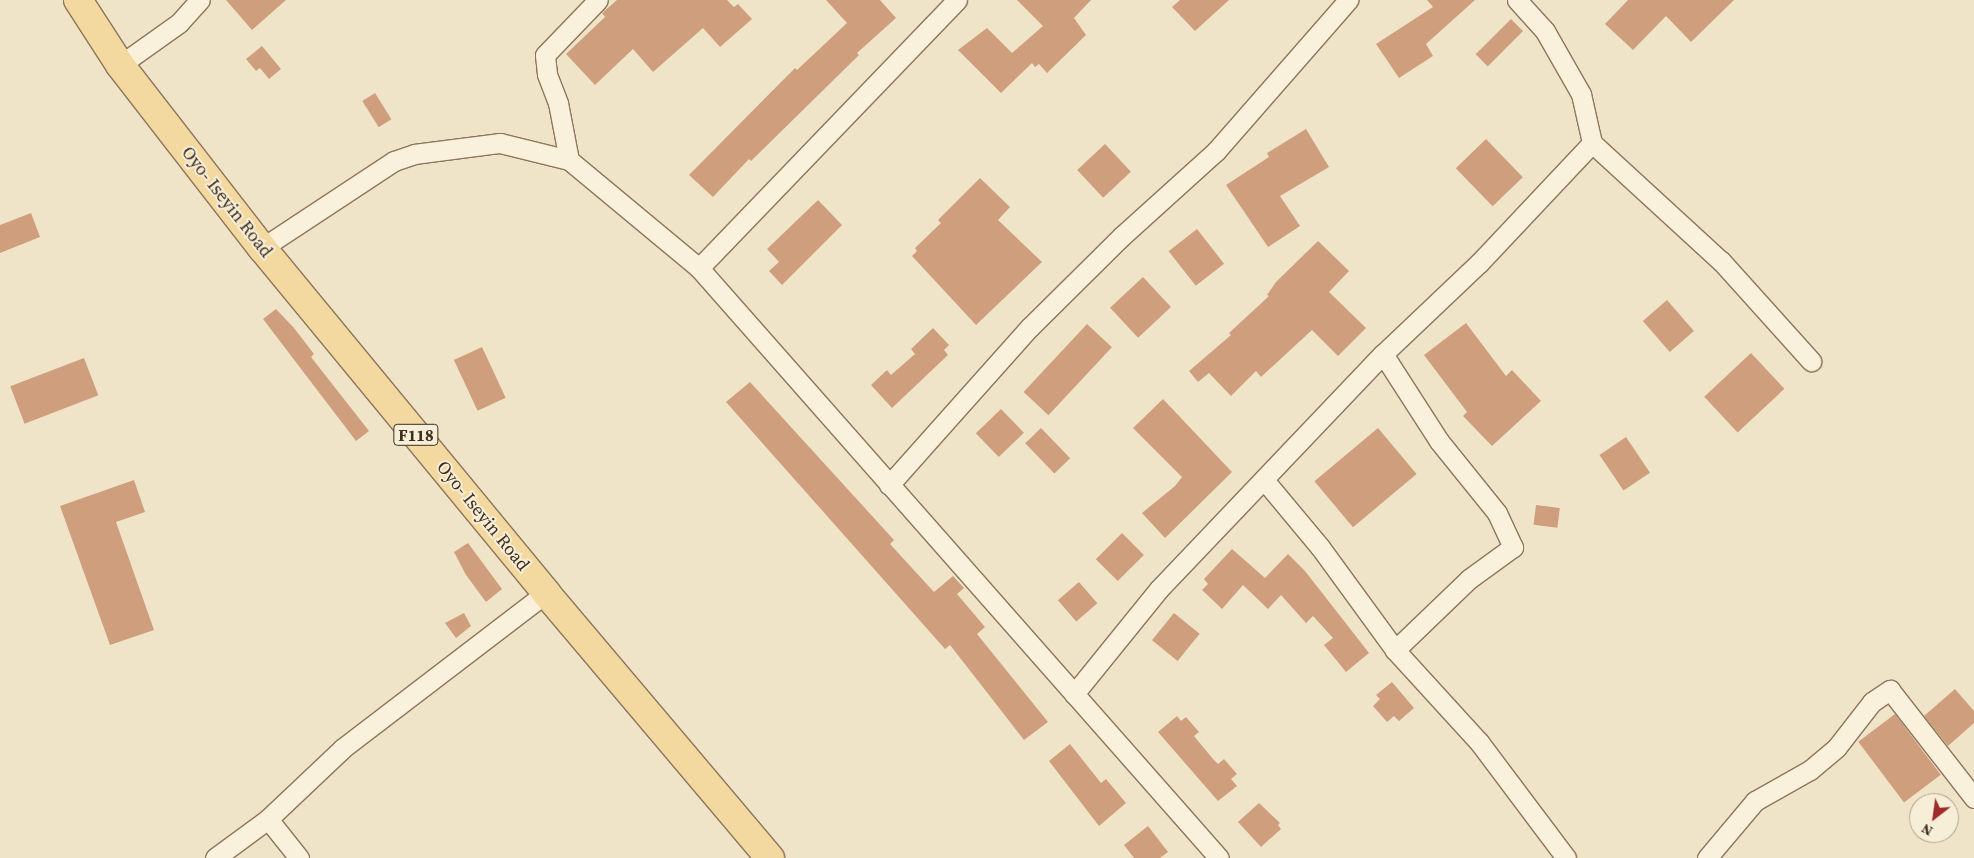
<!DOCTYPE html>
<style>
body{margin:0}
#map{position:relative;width:1974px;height:858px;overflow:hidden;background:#f0e4c8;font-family:"Source Serif 4",serif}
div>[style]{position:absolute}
.building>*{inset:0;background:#cf9f7d;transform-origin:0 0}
.roads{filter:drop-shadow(1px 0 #8d765c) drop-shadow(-1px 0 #8d765c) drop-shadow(0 1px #8d765c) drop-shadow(0 -1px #8d765c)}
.street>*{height:19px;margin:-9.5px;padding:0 9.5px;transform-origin:9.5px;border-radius:9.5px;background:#faf1dc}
.primary>*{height:28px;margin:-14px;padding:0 14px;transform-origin:14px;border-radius:14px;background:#f3d9a0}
span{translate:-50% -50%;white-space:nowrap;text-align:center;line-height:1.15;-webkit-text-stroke:4px #f7eed8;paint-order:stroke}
.shield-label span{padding:1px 4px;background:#f7eed8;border:1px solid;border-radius:4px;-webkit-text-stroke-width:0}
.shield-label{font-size:16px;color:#3d2e20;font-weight:700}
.street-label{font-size:18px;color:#3d2e20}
.north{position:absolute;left:1909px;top:793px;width:50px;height:50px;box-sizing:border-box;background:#f7eed8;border:1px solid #ada18e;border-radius:50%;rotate:210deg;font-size:14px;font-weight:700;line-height:20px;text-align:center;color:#3d2e20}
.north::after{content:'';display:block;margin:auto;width:18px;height:22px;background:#9e2a2b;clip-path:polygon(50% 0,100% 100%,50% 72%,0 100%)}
</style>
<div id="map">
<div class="building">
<i style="clip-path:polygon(226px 0,286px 0,252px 30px)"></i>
<i style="clip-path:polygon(617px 0,727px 0,734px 7px,738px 4px,752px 19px,720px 47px,703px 28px,653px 72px,633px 49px,595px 85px,566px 54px,605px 17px,602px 13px)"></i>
<i style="clip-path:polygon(826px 0,880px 0,896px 18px,857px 53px,859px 55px,751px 161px,749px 159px,713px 197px,689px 175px,795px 68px,797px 70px,847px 23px)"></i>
<i style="clip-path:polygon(1017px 0,1091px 0,1074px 18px,1086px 35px,1047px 73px,1039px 64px,1035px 67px,1032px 63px,1001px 93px,958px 50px,987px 28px,1012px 53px,1043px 26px)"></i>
<i style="clip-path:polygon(1180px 0,1229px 0,1195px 31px,1172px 7px)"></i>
<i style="clip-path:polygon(1427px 0,1475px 0,1426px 44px,1433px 56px,1399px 78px,1376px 44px,1433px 7px)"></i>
<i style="clip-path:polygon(1628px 0,1734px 0,1691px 42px,1666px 16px,1633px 50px,1605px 24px)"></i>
<i style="left:1511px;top:19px;width:17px;height:50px;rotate:45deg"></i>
<i style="clip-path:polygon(262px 46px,281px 69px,269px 79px,260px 68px,256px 71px,246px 59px)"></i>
<i style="left:375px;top:93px;width:31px;height:15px;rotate:58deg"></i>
<i style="clip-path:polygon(1306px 129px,1329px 167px,1280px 196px,1300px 226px,1268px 247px,1226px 185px,1269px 157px,1267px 153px)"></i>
<i style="left:1486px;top:139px;width:53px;height:42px;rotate:46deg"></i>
<i style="left:1105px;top:144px;width:38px;height:38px;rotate:47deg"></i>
<i style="clip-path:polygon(980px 178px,1010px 207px,998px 220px,1042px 262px,976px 325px,912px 256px,917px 251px,915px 248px,941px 223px,938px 220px)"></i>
<i style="clip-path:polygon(818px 200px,842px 225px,782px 285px,769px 271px,779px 262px,767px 249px)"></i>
<i style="clip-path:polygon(31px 213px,40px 237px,0 253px,0 225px)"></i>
<i style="left:1197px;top:229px;width:44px;height:36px;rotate:52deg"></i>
<i style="clip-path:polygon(1318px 241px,1349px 271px,1329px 292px,1366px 328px,1338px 356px,1312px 330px,1261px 377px,1256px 371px,1231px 396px,1209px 373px,1198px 382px,1189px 371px,1231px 335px,1229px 333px,1269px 296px,1267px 295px,1276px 282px)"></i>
<i style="left:1143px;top:277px;width:41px;height:45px;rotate:47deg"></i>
<i style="left:1667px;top:300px;width:41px;height:32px;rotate:49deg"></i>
<i style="clip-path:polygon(276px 309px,294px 328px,314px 354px,311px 357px,369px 431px,356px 441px,263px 319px)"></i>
<i style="clip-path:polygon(1466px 323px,1506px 376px,1512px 370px,1541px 401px,1492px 446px,1463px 416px,1467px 412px,1424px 355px)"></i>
<i style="left:1087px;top:324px;width:34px;height:93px;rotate:43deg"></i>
<i style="clip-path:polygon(933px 328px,949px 345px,944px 350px,948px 355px,892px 408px,871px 385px,887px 370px,891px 375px,915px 354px,911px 349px)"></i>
<i style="left:482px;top:347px;width:56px;height:31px;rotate:65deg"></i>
<i style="left:1751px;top:353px;width:49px;height:64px;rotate:47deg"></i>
<i style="left:84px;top:358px;width:40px;height:79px;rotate:69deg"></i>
<i style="clip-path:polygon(750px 382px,894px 540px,890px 544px,934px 592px,953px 576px,964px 588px,957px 594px,985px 627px,977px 634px,1048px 722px,1024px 740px,950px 645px,945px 649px,757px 437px,726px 402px)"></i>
<i style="clip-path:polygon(1163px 399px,1232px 472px,1165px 538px,1142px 513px,1175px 486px,1182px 477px,1133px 428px)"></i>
<i style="left:1001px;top:409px;width:33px;height:35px;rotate:46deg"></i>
<i style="left:1041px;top:428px;width:42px;height:22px;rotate:46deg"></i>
<i style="left:1378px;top:428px;width:60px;height:83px;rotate:50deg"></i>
<i style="left:1626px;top:437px;width:43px;height:32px;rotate:56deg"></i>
<i style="clip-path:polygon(134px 480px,145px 512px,116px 522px,154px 630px,110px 645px,60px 506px)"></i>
<i style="left:1536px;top:505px;width:24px;height:20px;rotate:7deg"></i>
<i style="left:1122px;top:533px;width:31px;height:37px;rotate:45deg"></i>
<i style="clip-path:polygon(468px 543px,502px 589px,486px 602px,466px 575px,454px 552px)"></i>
<i style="clip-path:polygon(1232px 549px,1265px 578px,1288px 554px,1305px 571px,1369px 653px,1346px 672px,1324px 645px,1333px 638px,1313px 616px,1306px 623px,1281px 595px,1268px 609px,1243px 585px,1222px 609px,1202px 590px,1208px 584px,1204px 579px)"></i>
<i style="left:1079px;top:582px;width:28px;height:28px;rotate:49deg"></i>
<i style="clip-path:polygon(464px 613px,471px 626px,456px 638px,445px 623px)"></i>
<i style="left:1174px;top:613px;width:33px;height:35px;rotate:39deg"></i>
<i style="clip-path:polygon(1392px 682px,1414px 708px,1399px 721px,1394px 716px,1387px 722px,1373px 706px,1380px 699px,1376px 695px)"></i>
<i style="clip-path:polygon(1955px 689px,1974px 711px,1974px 723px,1948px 746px,1924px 716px)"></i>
<i style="left:1895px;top:714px;width:76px;height:46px;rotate:53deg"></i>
<i style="clip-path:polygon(1177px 716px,1181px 721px,1186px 717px,1199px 732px,1194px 736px,1213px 759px,1218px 764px,1224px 759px,1237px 774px,1231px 779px,1237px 786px,1218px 801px,1158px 732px)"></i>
<i style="clip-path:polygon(1070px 744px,1101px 783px,1106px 779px,1126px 803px,1099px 826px,1049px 761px)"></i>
<i style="clip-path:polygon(1259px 803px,1280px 823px,1278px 825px,1281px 829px,1261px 847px,1238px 822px)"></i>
<i style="clip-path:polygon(1148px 826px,1168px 852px,1160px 858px,1134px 858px,1124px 845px)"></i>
</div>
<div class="roads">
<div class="street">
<i style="left:1517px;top:0;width:42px;rotate:47.9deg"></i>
<i style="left:1545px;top:31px;width:73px;rotate:60.3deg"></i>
<i style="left:1581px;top:94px;width:50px;rotate:77.3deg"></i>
<i style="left:1592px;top:143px;width:175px;rotate:42.5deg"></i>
<i style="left:1721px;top:261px;width:135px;rotate:48deg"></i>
<i style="left:120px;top:65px;width:72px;rotate:-35.4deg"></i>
<i style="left:179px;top:23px;width:31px;rotate:-48deg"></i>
<i style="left:569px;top:160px;width:58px;rotate:-100.9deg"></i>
<i style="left:558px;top:103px;width:31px;rotate:-111deg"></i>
<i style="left:547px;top:74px;width:19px;rotate:-96deg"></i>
<i style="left:545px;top:55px;width:76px;rotate:-46.1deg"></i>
<i style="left:262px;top:248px;width:158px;rotate:-33.4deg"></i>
<i style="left:394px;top:161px;width:21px;rotate:-19deg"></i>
<i style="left:414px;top:154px;width:87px;rotate:-7.3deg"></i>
<i style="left:500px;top:143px;width:71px;rotate:13.8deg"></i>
<i style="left:569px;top:160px;width:169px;rotate:39.7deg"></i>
<i style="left:699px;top:268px;width:786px;rotate:48.61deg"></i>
<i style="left:699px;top:268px;width:372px;rotate:-46.1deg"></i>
<i style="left:1383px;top:354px;width:103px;rotate:57.2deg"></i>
<i style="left:1439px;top:441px;width:92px;rotate:51.1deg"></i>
<i style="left:1497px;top:513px;width:38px;rotate:65deg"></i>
<i style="left:1513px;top:547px;width:54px;rotate:144deg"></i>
<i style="left:1469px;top:579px;width:103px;rotate:136.2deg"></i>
<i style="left:1265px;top:481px;width:86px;rotate:50.2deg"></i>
<i style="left:1320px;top:547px;width:127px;rotate:53.9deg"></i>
<i style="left:1395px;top:650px;width:125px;rotate:47.6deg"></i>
<i style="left:1479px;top:742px;width:145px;rotate:53.1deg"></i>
<i style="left:889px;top:485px;width:212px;rotate:-48.3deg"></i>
<i style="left:1030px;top:327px;width:129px;rotate:-44.7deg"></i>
<i style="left:1122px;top:236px;width:127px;rotate:-42.1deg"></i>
<i style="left:1216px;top:151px;width:201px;rotate:-48.8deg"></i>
<i style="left:1074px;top:694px;width:135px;rotate:-51deg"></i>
<i style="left:1159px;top:589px;width:325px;rotate:-46.4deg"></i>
<i style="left:1383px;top:354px;width:132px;rotate:-43.5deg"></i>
<i style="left:1479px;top:263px;width:165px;rotate:-46.7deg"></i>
<i style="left:268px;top:819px;width:50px;rotate:51.5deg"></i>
<i style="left:215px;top:858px;width:66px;rotate:-36.3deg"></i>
<i style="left:268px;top:819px;width:103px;rotate:-43.4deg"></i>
<i style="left:343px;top:748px;width:255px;rotate:-37.4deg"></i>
<i style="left:1707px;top:858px;width:75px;rotate:-49.9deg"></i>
<i style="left:1755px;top:801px;width:63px;rotate:-29.4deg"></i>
<i style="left:1810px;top:770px;width:35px;rotate:-40deg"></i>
<i style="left:1837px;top:747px;width:57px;rotate:-52.1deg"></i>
<i style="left:1872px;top:702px;width:22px;rotate:-34deg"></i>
<i style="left:1890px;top:690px;width:137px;rotate:52.1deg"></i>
</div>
<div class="primary">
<i style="left:78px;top:0;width:77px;rotate:57.1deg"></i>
<i style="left:120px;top:65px;width:232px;rotate:52.2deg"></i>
<i style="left:262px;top:248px;width:447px;rotate:50.5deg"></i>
<i style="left:546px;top:593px;width:347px;rotate:49.8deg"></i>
</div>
</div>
<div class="shield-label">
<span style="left:416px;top:435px">F118</span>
</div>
<div class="street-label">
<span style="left:227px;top:202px;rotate:52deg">Oyo- Iseyin Road</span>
<span style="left:483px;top:516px;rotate:51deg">Oyo- Iseyin Road</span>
</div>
<div class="north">N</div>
</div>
